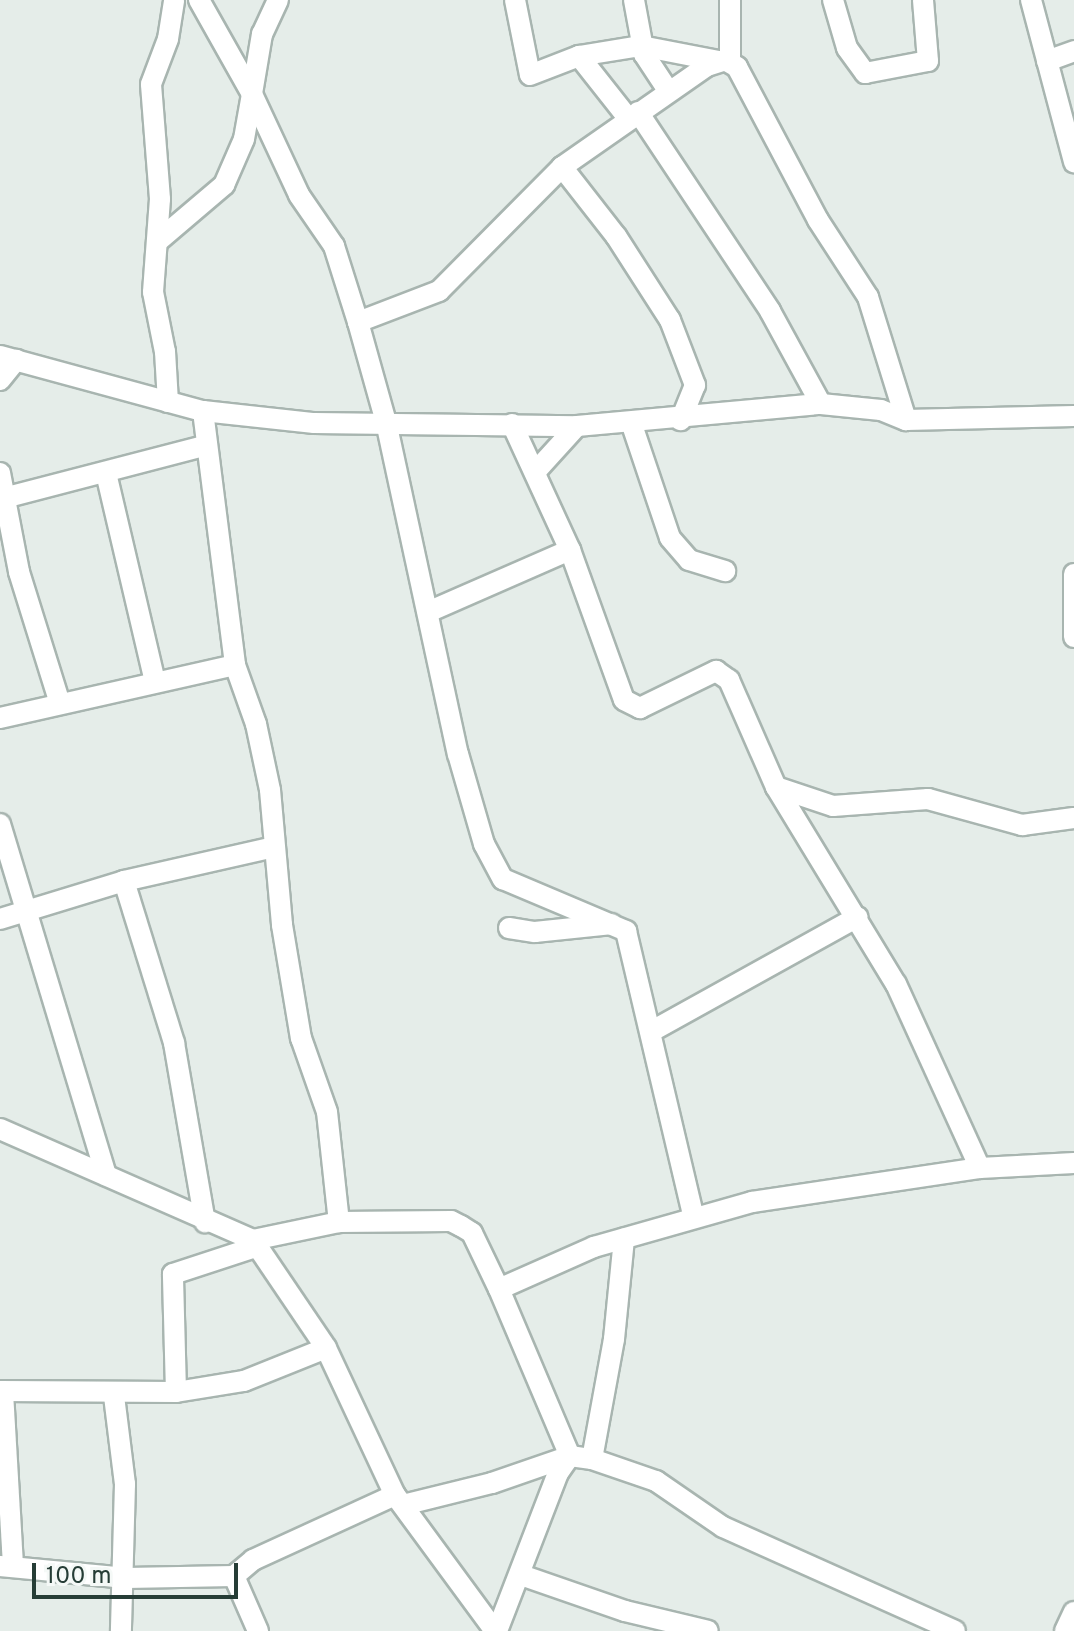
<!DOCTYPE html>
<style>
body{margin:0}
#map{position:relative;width:1074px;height:1631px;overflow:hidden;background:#e5ede9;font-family:Overpass,sans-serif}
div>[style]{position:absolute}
.roads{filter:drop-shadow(2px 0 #a8b5b0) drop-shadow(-2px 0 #a8b5b0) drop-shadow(0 2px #a8b5b0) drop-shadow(0 -2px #a8b5b0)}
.minor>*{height:20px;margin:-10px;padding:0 10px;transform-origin:10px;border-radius:10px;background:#fff}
span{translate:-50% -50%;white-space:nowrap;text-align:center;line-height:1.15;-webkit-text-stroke:7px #f5f9f7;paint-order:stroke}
.scale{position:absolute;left:32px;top:1563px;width:206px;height:36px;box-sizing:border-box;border:4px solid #263d36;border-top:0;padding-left:10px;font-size:24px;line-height:28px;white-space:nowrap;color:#263d36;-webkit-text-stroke:6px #f5f9f7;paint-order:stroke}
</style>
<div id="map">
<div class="roads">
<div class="minor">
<i style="left:278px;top:0;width:38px;rotate:115deg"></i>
<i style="left:262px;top:34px;width:61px;rotate:99.5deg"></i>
<i style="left:252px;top:94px;width:111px;rotate:65deg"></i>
<i style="left:299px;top:195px;width:62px;rotate:55.5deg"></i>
<i style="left:334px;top:246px;width:80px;rotate:72.5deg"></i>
<i style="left:358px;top:322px;width:104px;rotate:74.4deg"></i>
<i style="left:386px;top:422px;width:340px;rotate:77.8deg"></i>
<i style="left:458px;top:754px;width:94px;rotate:73.9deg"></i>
<i style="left:484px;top:844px;width:40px;rotate:62deg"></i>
<i style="left:503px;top:879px;width:134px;rotate:22.9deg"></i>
<i style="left:626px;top:931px;width:292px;rotate:76.7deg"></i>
<i style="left:515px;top:0;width:76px;rotate:78.7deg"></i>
<i style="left:530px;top:75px;width:53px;rotate:-21.2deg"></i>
<i style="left:579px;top:56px;width:63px;rotate:-9.2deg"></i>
<i style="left:641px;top:46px;width:78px;rotate:11deg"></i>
<i style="left:634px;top:0;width:55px;rotate:79.5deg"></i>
<i style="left:644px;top:54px;width:45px;rotate:56.7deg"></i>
<i style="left:833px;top:0;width:50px;rotate:73.7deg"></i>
<i style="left:847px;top:48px;width:31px;rotate:54deg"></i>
<i style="left:865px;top:73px;width:64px;rotate:-10.8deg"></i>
<i style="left:928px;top:61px;width:61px;rotate:-94.7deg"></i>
<i style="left:1031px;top:0;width:168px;rotate:75.1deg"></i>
<i style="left:579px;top:56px;width:79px;rotate:51.7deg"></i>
<i style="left:730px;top:61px;width:61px;rotate:-90deg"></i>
<i style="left:1047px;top:61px;width:29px;rotate:-20deg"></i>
<i style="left:638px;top:112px;width:239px;rotate:56.4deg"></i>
<i style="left:770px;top:311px;width:106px;rotate:61.3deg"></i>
<i style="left:562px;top:167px;width:88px;rotate:52deg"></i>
<i style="left:616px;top:236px;width:100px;rotate:57.3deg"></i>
<i style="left:670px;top:320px;width:70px;rotate:69deg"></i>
<i style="left:695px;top:385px;width:38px;rotate:112deg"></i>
<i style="left:158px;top:241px;width:87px;rotate:-40.3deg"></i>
<i style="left:224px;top:185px;width:50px;rotate:-66.5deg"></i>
<i style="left:244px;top:139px;width:46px;rotate:-79.9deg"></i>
<i style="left:252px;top:94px;width:108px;rotate:-119.4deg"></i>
<i style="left:358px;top:322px;width:87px;rotate:-20.9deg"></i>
<i style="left:439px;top:291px;width:175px;rotate:-45.2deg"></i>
<i style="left:562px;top:167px;width:177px;rotate:-34.9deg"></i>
<i style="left:707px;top:66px;width:19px;rotate:-18deg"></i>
<i style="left:725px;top:60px;width:14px;rotate:30deg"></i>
<i style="left:737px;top:67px;width:173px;rotate:62.1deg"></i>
<i style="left:818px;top:220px;width:92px;rotate:57deg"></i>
<i style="left:868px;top:297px;width:129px;rotate:72.8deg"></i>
<i style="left:0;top:356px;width:210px;rotate:15.2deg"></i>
<i style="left:203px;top:411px;width:112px;rotate:6.2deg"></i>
<i style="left:314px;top:423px;width:263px;rotate:0.7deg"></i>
<i style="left:577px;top:426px;width:245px;rotate:-5.2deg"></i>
<i style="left:821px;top:404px;width:60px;rotate:5.7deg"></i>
<i style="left:881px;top:410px;width:27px;rotate:22deg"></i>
<i style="left:906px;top:420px;width:168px;rotate:-1.4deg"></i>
<i style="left:0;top:380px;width:26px;rotate:-51deg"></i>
<i style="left:168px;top:402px;width:50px;rotate:-93.4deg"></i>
<i style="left:165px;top:352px;width:61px;rotate:-101.3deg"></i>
<i style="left:153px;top:292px;width:93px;rotate:-85.7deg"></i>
<i style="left:160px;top:199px;width:115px;rotate:-94.5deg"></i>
<i style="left:151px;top:84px;width:48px;rotate:-69.3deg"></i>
<i style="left:168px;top:39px;width:39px;rotate:-81deg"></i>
<i style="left:203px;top:411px;width:256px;rotate:82.8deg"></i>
<i style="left:235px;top:665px;width:63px;rotate:70.4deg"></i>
<i style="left:256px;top:724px;width:67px;rotate:78deg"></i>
<i style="left:270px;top:790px;width:136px;rotate:84.9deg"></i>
<i style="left:282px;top:925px;width:115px;rotate:80.5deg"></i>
<i style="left:301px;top:1038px;width:78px;rotate:70.6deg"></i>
<i style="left:327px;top:1112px;width:111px;rotate:83.8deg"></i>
<i style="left:631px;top:422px;width:122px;rotate:71.4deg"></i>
<i style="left:670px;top:538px;width:29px;rotate:49deg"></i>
<i style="left:689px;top:560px;width:38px;rotate:17deg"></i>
<i style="left:512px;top:424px;width:139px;rotate:65.3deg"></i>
<i style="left:570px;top:550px;width:159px;rotate:70.2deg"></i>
<i style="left:624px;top:700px;width:18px;rotate:27deg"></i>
<i style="left:640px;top:708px;width:85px;rotate:-26deg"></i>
<i style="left:716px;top:671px;width:16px;rotate:35deg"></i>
<i style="left:729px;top:680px;width:117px;rotate:66.3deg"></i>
<i style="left:776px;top:787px;width:231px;rotate:58.7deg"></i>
<i style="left:896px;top:984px;width:202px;rotate:65.5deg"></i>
<i style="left:536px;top:471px;width:61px;rotate:-47.7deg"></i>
<i style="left:0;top:473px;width:101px;rotate:79.1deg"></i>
<i style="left:19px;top:572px;width:138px;rotate:72.7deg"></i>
<i style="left:106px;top:473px;width:215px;rotate:76.8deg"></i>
<i style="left:0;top:499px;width:214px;rotate:-14.6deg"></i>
<i style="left:1074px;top:574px;width:63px;rotate:90deg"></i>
<i style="left:428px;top:612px;width:155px;rotate:-23.6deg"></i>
<i style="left:0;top:718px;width:241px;rotate:-12.7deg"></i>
<i style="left:776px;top:787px;width:60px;rotate:18.4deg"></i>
<i style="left:833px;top:806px;width:95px;rotate:-4.2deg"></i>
<i style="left:928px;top:799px;width:98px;rotate:15.5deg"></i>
<i style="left:1022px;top:825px;width:52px;rotate:-7.7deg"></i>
<i style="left:0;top:824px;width:367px;rotate:73.2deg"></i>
<i style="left:124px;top:881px;width:170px;rotate:72.8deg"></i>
<i style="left:174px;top:1043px;width:182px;rotate:80.2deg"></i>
<i style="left:0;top:919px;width:130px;rotate:-17deg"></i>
<i style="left:124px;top:881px;width:154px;rotate:-12.8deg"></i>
<i style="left:509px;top:928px;width:26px;rotate:9deg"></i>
<i style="left:535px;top:932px;width:77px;rotate:-5.9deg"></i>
<i style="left:652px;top:1031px;width:235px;rotate:-29deg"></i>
<i style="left:0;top:1129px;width:276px;rotate:23.7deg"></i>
<i style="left:253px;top:1240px;width:88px;rotate:-11.8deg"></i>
<i style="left:339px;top:1222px;width:112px;rotate:-0.5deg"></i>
<i style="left:451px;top:1221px;width:11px;rotate:27deg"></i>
<i style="left:461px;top:1226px;width:13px;rotate:32deg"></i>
<i style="left:472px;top:1233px;width:62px;rotate:64.3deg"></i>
<i style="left:499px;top:1289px;width:181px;rotate:67deg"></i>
<i style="left:253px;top:1240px;width:130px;rotate:55.9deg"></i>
<i style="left:326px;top:1348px;width:162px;rotate:64.9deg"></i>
<i style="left:395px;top:1495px;width:169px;rotate:53.7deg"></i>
<i style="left:499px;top:1289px;width:104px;rotate:-23.9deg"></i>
<i style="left:594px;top:1247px;width:164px;rotate:-15.9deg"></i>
<i style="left:752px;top:1202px;width:231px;rotate:-8.5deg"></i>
<i style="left:980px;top:1168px;width:94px;rotate:-3deg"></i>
<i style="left:0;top:1391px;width:176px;rotate:0.3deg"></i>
<i style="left:176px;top:1392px;width:69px;rotate:-9.2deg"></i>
<i style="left:244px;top:1381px;width:88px;rotate:-21.9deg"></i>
<i style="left:3px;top:1392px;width:175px;rotate:86.7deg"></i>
<i style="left:176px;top:1392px;width:118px;rotate:-91.5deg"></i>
<i style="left:173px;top:1274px;width:86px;rotate:-18.2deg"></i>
<i style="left:114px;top:1396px;width:89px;rotate:82.9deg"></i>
<i style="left:125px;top:1484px;width:147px;rotate:91.6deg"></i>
<i style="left:592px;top:1459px;width:122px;rotate:-79.6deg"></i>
<i style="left:614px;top:1339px;width:101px;rotate:-84.3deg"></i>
<i style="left:403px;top:1505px;width:92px;rotate:-13.9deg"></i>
<i style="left:492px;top:1483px;width:83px;rotate:-19.1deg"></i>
<i style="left:570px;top:1456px;width:22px;rotate:8deg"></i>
<i style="left:592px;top:1459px;width:68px;rotate:19deg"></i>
<i style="left:656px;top:1481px;width:81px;rotate:34.5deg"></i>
<i style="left:723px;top:1527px;width:254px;rotate:24.1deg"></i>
<i style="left:0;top:1566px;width:127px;rotate:5.4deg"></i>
<i style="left:126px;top:1578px;width:108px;rotate:-1.1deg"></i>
<i style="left:234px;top:1576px;width:60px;rotate:66.4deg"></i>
<i style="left:521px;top:1575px;width:110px;rotate:19.1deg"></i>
<i style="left:625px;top:1611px;width:85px;rotate:13.5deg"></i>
<i style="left:234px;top:1576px;width:25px;rotate:-40deg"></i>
<i style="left:253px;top:1560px;width:156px;rotate:-24.6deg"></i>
<i style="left:497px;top:1631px;width:169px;rotate:-68.9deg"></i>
<i style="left:558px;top:1473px;width:21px;rotate:-55deg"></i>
<i style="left:1065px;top:1631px;width:21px;rotate:-65deg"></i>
</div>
</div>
<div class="scale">100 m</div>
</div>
